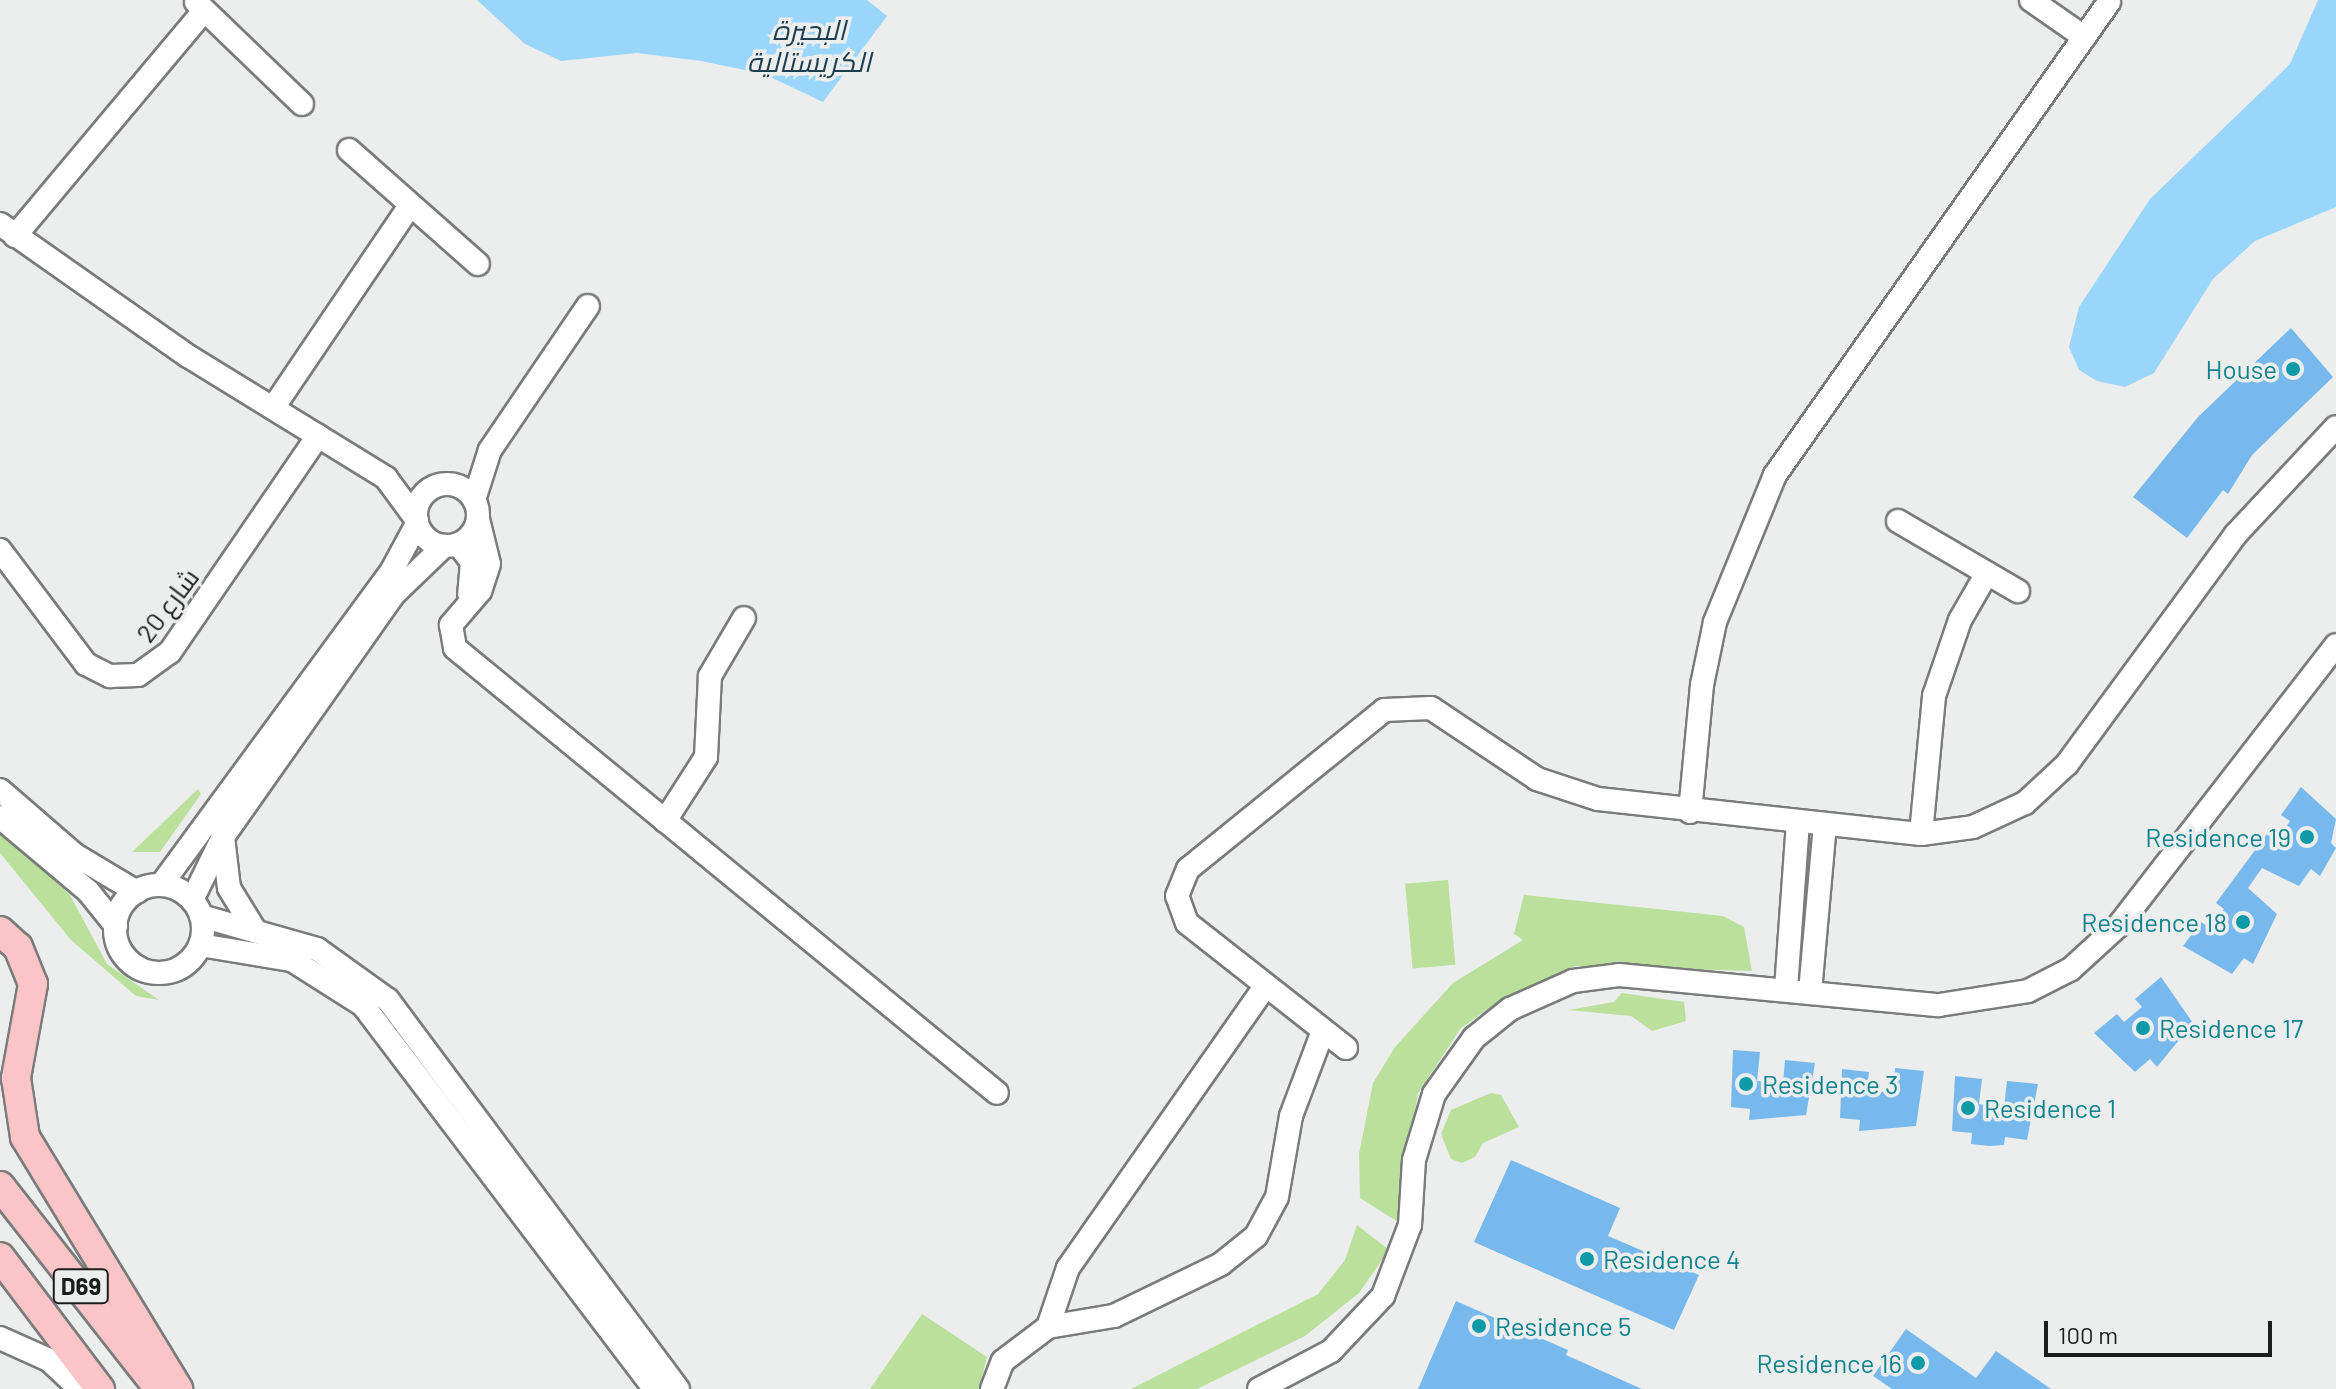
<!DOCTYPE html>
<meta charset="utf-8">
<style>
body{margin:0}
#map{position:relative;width:2336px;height:1389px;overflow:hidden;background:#eceded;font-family:Barlow,Cairo,sans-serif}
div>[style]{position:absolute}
.green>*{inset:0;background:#bbe09b;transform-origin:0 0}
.water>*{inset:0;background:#9ad6fc}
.building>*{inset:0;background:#77b9ed}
.roads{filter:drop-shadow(2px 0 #7a7b7b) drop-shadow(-2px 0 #7a7b7b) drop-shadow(0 2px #7a7b7b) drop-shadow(0 -2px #7a7b7b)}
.minor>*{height:22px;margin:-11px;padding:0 11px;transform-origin:11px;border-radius:11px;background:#fff}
.minor>.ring{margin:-11px;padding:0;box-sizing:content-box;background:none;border:22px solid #fff;border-radius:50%}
.major>*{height:28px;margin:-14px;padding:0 14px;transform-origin:14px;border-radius:14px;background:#fbc5c7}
.dots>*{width:22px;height:22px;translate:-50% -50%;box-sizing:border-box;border:4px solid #eceded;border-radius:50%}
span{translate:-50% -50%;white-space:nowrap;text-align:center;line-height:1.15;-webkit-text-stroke:7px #eceded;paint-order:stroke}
.shield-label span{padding:2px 6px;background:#eceded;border:2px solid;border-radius:6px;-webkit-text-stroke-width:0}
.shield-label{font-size:24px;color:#1c1d1d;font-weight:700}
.culture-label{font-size:26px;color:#0d838f}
.right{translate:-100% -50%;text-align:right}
.left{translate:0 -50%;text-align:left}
.street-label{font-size:26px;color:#1c1d1d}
.water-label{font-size:28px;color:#1c3e51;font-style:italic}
.scale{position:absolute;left:2044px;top:1321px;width:228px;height:36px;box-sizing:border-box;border:4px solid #1c1d1d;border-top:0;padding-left:10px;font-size:24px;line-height:28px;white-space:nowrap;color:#1c1d1d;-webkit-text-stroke:6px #eceded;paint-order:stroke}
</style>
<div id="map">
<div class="green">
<i style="clip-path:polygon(198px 789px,201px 794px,160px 852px,132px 852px)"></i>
<i style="clip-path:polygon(0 828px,70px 895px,107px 964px,159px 1000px,136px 996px,71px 940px,0 853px)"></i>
<i style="left:1448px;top:880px;width:85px;height:43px;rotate:85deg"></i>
<i style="clip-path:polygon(1524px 895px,1723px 916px,1744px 927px,1752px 971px,1575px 966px,1499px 1001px,1461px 1028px,1418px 1093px,1398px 1222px,1360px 1198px,1359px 1154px,1373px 1083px,1395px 1047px,1453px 983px,1523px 940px,1514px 934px)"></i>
<i style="clip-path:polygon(1622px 993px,1684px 1002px,1686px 1021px,1652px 1031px,1631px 1016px,1568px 1010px,1614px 1002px)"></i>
<i style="clip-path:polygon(1491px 1093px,1501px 1095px,1519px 1127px,1483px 1143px,1475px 1157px,1462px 1163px,1451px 1159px,1441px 1134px,1451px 1110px)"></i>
<i style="clip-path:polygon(1357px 1225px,1389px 1250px,1359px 1293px,1305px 1336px,1197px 1389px,1131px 1389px,1318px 1294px,1345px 1260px)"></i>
<i style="clip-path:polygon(922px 1314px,987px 1357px,979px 1389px,870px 1389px)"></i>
</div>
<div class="water">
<i style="clip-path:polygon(477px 0,867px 0,887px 16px,823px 102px,764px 74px,701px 61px,637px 53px,561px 61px,525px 44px)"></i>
<i style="clip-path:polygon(2318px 0,2336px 0,2336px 207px,2255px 241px,2213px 279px,2154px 373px,2125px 387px,2097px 381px,2079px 370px,2069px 347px,2079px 307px,2150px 199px,2290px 64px)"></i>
</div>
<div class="building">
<i style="clip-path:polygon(2291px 328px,2333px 377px,2252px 455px,2228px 494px,2223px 490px,2187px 538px,2133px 497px,2198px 417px)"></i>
<i style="clip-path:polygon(2301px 787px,2336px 819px,2331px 843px,2336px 848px,2320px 876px,2311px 869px,2299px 886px,2262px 868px,2248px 888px,2277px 914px,2253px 964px,2244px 958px,2232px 974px,2183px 946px,2201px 922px,2210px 928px,2224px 909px,2216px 903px,2267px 834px,2277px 841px,2290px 821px,2281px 815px)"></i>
<i style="clip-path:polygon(2161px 977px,2193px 1023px,2157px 1067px,2150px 1059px,2135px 1072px,2094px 1033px,2117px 1014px,2124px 1022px,2142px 1007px,2135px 999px)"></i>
<i style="clip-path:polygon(1733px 1050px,1760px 1052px,1757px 1081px,1783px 1083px,1785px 1060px,1815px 1063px,1806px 1115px,1749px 1120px,1750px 1109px,1731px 1107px)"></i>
<i style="clip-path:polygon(1895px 1068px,1924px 1071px,1916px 1126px,1859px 1131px,1860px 1120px,1840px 1118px,1842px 1069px,1869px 1072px,1867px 1090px,1893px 1093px)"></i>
<i style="clip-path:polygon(1955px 1076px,1982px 1079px,1979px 1104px,2004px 1108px,2007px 1081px,2038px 1084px,2027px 1140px,2005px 1137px,2004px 1145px,1989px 1146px,1971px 1144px,1972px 1133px,1952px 1131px)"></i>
<i style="clip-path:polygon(1511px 1160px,1620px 1208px,1608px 1236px,1699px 1275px,1674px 1330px,1474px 1242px)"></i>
<i style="clip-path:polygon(1456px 1301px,1568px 1350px,1566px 1355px,1642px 1389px,1418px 1389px)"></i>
<i style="clip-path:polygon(1906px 1329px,1976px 1378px,1996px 1351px,2051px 1389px,1892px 1389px,1873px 1376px)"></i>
</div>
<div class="roads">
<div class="minor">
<i style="left:2031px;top:0;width:65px;rotate:34.9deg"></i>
<i style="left:196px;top:2px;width:147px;rotate:43.9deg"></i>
<i style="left:349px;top:150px;width:172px;rotate:41.5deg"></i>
<i style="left:0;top:224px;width:230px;rotate:35.1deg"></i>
<i style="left:188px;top:356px;width:233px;rotate:31.6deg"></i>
<i style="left:386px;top:478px;width:52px;rotate:53.6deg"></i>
<i style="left:15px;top:236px;width:294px;rotate:-50deg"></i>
<i style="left:273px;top:408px;width:244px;rotate:-55.9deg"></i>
<i class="ring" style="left:416px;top:484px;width:40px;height:40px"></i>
<i style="left:474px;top:500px;width:52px;rotate:-72.3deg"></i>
<i style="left:490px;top:450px;width:174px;rotate:-55.8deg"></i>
<i style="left:478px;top:519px;width:46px;rotate:76.3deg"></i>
<i style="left:489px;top:564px;width:28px;rotate:108deg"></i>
<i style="left:480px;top:591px;width:45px;rotate:130.5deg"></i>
<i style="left:451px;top:625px;width:23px;rotate:80deg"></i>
<i style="left:455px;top:648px;width:701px;rotate:39.39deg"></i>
<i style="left:1898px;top:521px;width:139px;rotate:30.3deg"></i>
<i style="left:458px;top:544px;width:23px;rotate:52deg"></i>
<i style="left:472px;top:562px;width:32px;rotate:95deg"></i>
<i style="left:0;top:550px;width:143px;rotate:53deg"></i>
<i style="left:86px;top:664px;width:27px;rotate:27deg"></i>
<i style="left:110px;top:676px;width:28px;rotate:-2deg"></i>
<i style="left:138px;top:675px;width:39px;rotate:-36deg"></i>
<i style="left:170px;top:652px;width:262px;rotate:-55.6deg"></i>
<i style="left:0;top:790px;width:99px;rotate:40.9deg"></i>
<i style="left:75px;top:855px;width:72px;rotate:30.8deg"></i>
<i style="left:1690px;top:812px;width:128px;rotate:-84.6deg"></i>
<i style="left:1702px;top:685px;width:64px;rotate:-78.3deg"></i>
<i style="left:1715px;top:622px;width:159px;rotate:-67.8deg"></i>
<i style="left:1775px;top:475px;width:579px;rotate:-54.77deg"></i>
<i style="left:0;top:817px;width:115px;rotate:40.1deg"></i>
<i style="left:88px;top:891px;width:45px;rotate:51.3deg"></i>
<i style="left:665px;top:821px;width:76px;rotate:-57.4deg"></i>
<i style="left:706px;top:757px;width:81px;rotate:-87.2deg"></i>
<i style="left:710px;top:676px;width:67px;rotate:-59.6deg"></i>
<i style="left:1921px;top:834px;width:139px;rotate:-84.6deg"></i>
<i style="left:1934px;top:696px;width:80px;rotate:-71.1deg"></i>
<i style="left:1960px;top:620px;width:54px;rotate:-60.1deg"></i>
<i style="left:223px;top:837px;width:51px;rotate:83.3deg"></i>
<i style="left:229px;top:888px;width:46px;rotate:58.4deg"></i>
<i style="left:161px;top:885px;width:388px;rotate:-53.7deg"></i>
<i style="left:391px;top:572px;width:55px;rotate:-61.6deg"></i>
<i class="ring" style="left:115px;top:885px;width:66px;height:66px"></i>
<i style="left:192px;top:900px;width:70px;rotate:-63.8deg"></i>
<i style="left:223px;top:837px;width:296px;rotate:-54.9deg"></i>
<i style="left:393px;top:595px;width:71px;rotate:-43.9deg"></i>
<i style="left:201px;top:916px;width:121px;rotate:15.9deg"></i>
<i style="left:317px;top:949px;width:87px;rotate:35.7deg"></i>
<i style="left:388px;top:1000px;width:485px;rotate:53.3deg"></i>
<i style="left:200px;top:945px;width:93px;rotate:9.3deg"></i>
<i style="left:292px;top:960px;width:84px;rotate:32.4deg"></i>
<i style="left:363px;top:1005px;width:482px;rotate:52.8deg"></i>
<i style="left:1786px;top:989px;width:167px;rotate:-85.9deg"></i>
<i style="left:1810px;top:992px;width:168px;rotate:-84.9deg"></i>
<i style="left:1346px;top:1048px;width:202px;rotate:-141.8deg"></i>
<i style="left:1187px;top:923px;width:29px;rotate:-110deg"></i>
<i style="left:1177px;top:896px;width:29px;rotate:-68deg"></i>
<i style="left:1188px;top:869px;width:252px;rotate:-39deg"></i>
<i style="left:1384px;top:710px;width:47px;rotate:-2.4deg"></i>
<i style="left:1431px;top:708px;width:128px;rotate:33.8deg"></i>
<i style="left:1537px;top:779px;width:64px;rotate:18.2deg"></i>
<i style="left:1598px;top:799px;width:325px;rotate:6.2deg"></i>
<i style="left:1921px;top:834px;width:52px;rotate:-7.7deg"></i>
<i style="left:1973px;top:827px;width:57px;rotate:-24.8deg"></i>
<i style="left:2025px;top:803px;width:57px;rotate:-42.9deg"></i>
<i style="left:2067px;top:764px;width:285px;rotate:-53.7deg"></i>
<i style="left:2236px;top:534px;width:146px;rotate:-46.9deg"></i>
<i style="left:1048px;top:1327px;width:62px;rotate:-71.3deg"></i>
<i style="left:1068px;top:1268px;width:345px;rotate:-55deg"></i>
<i style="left:0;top:1338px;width:54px;rotate:24.2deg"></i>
<i style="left:49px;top:1360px;width:42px;rotate:43.1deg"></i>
<i style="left:992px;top:1389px;width:30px;rotate:-69deg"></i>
<i style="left:1003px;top:1361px;width:56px;rotate:-37.1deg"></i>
<i style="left:1048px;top:1327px;width:67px;rotate:-9.5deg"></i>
<i style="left:1114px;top:1316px;width:119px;rotate:-25.9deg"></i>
<i style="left:1221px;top:1264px;width:45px;rotate:-38.7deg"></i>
<i style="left:1256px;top:1236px;width:44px;rotate:-61.7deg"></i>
<i style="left:1277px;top:1197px;width:82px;rotate:-80.2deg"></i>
<i style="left:1291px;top:1116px;width:91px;rotate:-69.4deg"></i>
<i style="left:1259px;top:1389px;width:81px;rotate:-27.8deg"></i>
<i style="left:1331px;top:1351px;width:76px;rotate:-46.6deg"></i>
<i style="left:1383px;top:1296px;width:76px;rotate:-69.2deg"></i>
<i style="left:1410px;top:1225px;width:65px;rotate:-86.5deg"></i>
<i style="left:1414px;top:1160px;width:69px;rotate:-73.1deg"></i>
<i style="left:1434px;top:1094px;width:69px;rotate:-54.5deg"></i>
<i style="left:1474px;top:1038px;width:46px;rotate:-38.9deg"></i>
<i style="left:1510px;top:1009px;width:69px;rotate:-24deg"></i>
<i style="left:1573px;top:981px;width:46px;rotate:-7.4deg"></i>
<i style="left:1619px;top:975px;width:321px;rotate:5.4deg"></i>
<i style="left:1939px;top:1005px;width:90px;rotate:-8.9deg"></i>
<i style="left:2028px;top:991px;width:48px;rotate:-27.1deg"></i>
<i style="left:2071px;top:969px;width:65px;rotate:-42.5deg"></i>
<i style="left:2119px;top:925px;width:354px;rotate:-52.2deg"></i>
</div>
<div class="major">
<i style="left:0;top:931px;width:24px;rotate:42deg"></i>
<i style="left:18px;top:947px;width:40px;rotate:68deg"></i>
<i style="left:33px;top:984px;width:96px;rotate:100.3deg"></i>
<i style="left:16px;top:1078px;width:60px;rotate:81.3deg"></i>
<i style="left:25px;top:1137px;width:295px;rotate:58.7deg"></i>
<i style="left:0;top:1186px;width:258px;rotate:51.9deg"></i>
<i style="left:0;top:1257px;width:166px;rotate:52.9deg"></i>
</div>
</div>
<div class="dots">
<i style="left:2293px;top:369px;background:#0f9aa8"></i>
<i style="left:2307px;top:837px;background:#0f9aa8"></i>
<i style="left:2243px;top:922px;background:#0f9aa8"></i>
<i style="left:2143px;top:1028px;background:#0f9aa8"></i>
<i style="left:1746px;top:1084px;background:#0f9aa8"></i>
<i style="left:1968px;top:1108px;background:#0f9aa8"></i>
<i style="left:1587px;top:1259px;background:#0f9aa8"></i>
<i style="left:1479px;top:1326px;background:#0f9aa8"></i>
<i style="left:1918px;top:1363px;background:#0f9aa8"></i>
</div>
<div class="shield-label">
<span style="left:81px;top:1286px">D69</span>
</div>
<div class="culture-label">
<span class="right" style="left:2277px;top:369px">House</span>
<span class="right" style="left:2291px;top:837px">Residence 19</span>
<span class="right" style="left:2227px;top:922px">Residence 18</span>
<span class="left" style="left:2159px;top:1028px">Residence 17</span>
<span class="left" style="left:1762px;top:1084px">Residence 3</span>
<span class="left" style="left:1984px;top:1108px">Residence 1</span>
<span class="left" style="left:1603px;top:1259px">Residence 4</span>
<span class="left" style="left:1495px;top:1326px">Residence 5</span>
<span class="right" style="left:1902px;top:1363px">Residence 16</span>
</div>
<div class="street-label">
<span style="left:167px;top:605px;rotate:-53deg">شارع 20</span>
</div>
<div class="water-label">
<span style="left:809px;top:45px">البحيرة<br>الكريستالية</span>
</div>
<div class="scale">100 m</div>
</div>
